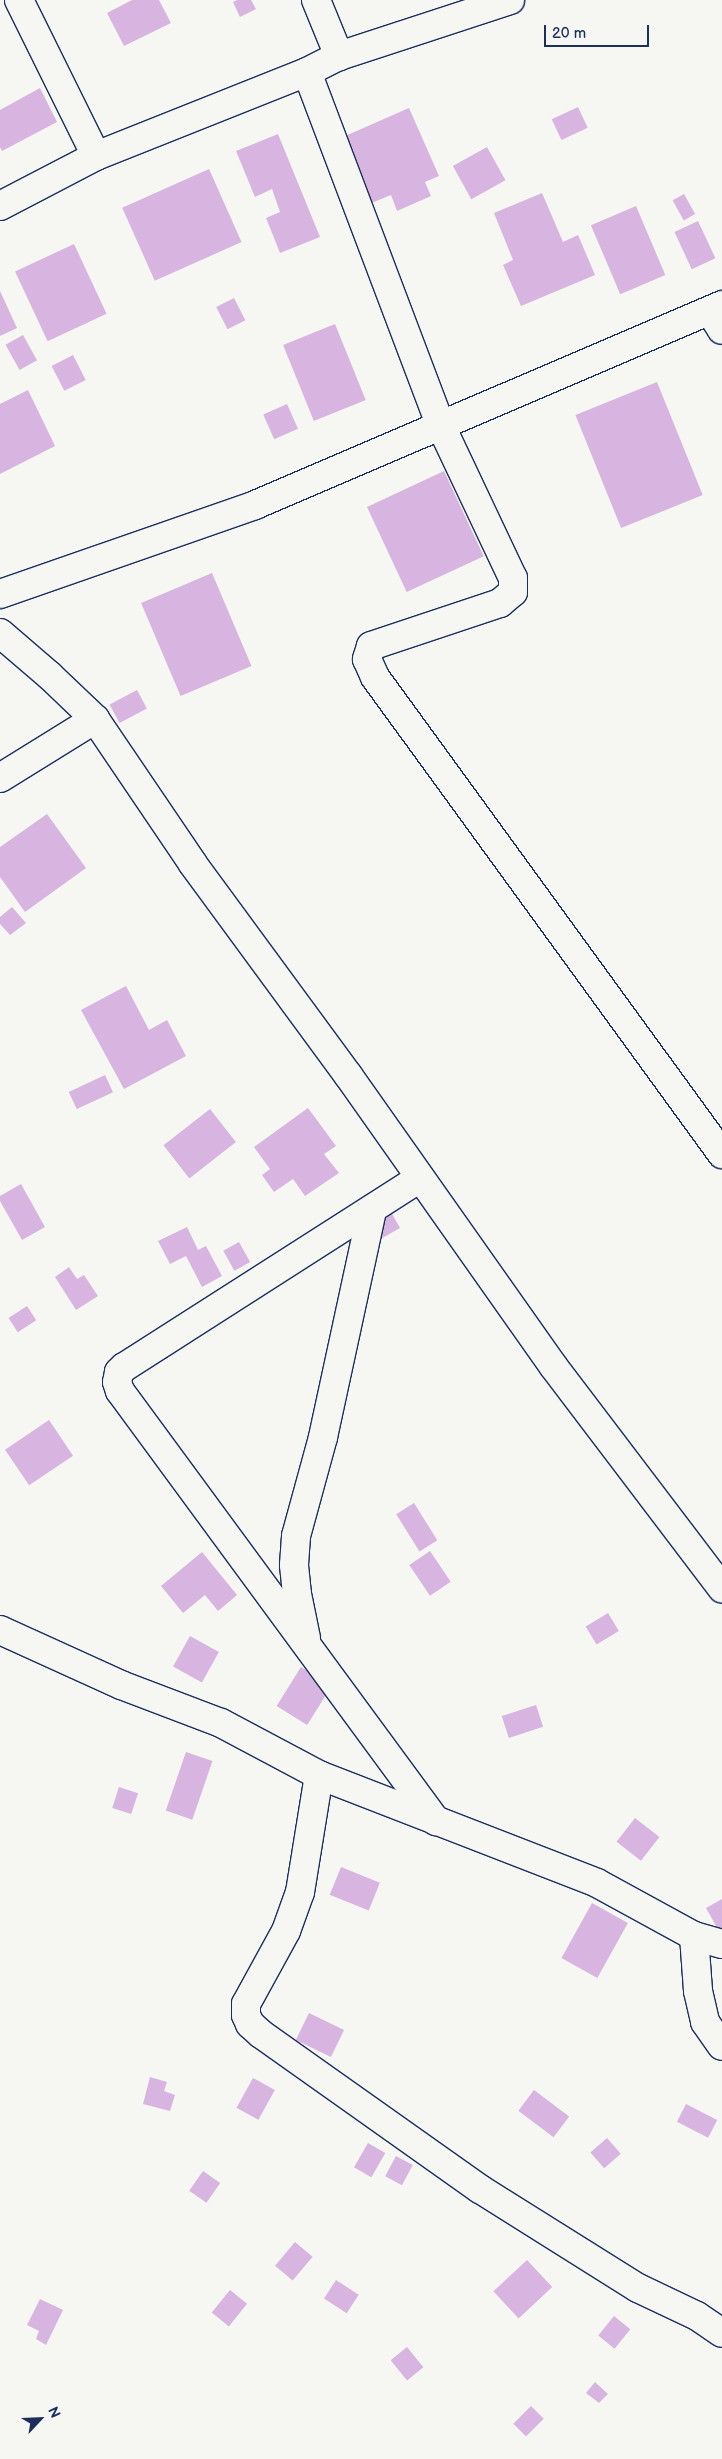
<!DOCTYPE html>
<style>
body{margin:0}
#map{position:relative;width:722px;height:2459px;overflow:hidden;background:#f6f6f2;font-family:"Balsamiq Sans",sans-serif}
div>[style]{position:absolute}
.building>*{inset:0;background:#d8b5e0;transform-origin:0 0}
.roads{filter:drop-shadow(1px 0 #1b2f5e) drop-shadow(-1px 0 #1b2f5e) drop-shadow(0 1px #1b2f5e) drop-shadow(0 -1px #1b2f5e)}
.minor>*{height:28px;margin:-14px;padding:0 14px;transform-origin:14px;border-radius:14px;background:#f6f6f2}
span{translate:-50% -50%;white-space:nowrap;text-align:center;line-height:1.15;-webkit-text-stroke:4px #f6f6f2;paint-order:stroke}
.north{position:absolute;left:15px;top:2394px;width:50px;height:50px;-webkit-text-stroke:4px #f6f6f2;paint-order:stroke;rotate:65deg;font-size:14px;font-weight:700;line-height:20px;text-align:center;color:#1b2f5e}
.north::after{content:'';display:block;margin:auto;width:18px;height:22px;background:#1b2f5e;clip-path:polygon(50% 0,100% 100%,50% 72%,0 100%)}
.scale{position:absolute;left:544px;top:25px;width:105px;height:22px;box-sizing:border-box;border:2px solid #1b2f5e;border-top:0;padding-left:6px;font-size:15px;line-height:18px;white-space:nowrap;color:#1b2f5e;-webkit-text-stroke:4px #f6f6f2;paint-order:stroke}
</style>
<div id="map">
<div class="building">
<i style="clip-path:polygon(132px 0,159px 0,171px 23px,124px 46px,107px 13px)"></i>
<i style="clip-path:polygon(237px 0,251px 0,256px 9px,240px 17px,233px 2px)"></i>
<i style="clip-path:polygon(40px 88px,57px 122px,2px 151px,0 147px,0 110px)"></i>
<i style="left:578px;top:107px;width:23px;height:29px;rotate:65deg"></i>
<i style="clip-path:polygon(409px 108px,439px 176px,425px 182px,431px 196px,397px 211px,391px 195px,364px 206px,336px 140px)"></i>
<i style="clip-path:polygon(278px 134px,320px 237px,280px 253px,266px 218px,280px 212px,272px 189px,255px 197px,236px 151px)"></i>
<i style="left:487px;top:147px;width:38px;height:39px;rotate:61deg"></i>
<i style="left:209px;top:169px;width:80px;height:95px;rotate:66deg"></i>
<i style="clip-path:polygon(542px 193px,563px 242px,578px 235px,595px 275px,521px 306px,503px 265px,513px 260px,494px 213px)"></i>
<i style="left:684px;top:194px;width:23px;height:13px;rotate:61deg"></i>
<i style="left:636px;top:206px;width:75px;height:49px;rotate:67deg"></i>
<i style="left:698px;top:221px;width:41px;height:26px;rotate:65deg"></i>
<i style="left:74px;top:244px;width:77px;height:65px;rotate:65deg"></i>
<i style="clip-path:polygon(0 291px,17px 328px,0 336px)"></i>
<i style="left:234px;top:298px;width:25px;height:20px;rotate:63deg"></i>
<i style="left:335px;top:324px;width:82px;height:56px;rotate:68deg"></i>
<i style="left:23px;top:335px;width:29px;height:20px;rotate:61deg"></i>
<i style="left:73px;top:355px;width:28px;height:24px;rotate:63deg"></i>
<i style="left:657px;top:382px;width:122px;height:88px;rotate:68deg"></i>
<i style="clip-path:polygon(28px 390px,55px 446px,0 474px,0 404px)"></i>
<i style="left:287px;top:404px;width:27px;height:26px;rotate:66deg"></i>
<i style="left:444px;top:471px;width:94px;height:85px;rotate:65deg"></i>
<i style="left:212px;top:573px;width:101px;height:77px;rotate:67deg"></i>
<i style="left:137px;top:690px;width:21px;height:31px;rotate:62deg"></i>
<i style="clip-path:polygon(47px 814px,86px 868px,25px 912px,0 877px,0 847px)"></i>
<i style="clip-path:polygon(12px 907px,26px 923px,10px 935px,0 924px,0 917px)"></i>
<i style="clip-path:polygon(126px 986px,149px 1030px,167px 1020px,186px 1056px,124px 1089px,81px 1010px)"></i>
<i style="left:105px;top:1075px;width:19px;height:40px;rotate:65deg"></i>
<i style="clip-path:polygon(308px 1108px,336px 1146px,324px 1154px,339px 1173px,305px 1196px,293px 1179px,274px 1192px,262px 1175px,270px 1169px,254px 1147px)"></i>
<i style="left:210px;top:1109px;width:42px;height:59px;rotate:52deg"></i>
<i style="clip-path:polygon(21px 1184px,45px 1227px,22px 1240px,0 1201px,0 1196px)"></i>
<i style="clip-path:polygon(387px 1205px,400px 1228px,377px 1241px)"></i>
<i style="clip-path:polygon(187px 1227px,198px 1250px,206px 1246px,222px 1276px,202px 1287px,186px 1256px,170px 1264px,158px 1241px)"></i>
<i style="left:239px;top:1242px;width:23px;height:18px;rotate:61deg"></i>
<i style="clip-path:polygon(69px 1267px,77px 1279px,84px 1275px,98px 1296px,76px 1310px,55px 1277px)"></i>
<i style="left:27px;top:1306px;width:17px;height:22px;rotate:57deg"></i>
<i style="left:49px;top:1420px;width:43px;height:53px;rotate:56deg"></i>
<i style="left:414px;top:1503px;width:44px;height:21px;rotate:58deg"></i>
<i style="left:430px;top:1551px;width:37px;height:25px;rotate:56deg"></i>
<i style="clip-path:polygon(202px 1552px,237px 1595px,218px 1611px,205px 1595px,183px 1613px,161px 1586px)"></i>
<i style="left:608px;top:1613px;width:21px;height:26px;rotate:59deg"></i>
<i style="left:190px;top:1636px;width:33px;height:35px;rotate:29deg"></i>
<i style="left:301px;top:1667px;width:36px;height:46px;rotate:32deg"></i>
<i style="left:536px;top:1705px;width:23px;height:36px;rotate:72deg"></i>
<i style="left:186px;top:1752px;width:28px;height:62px;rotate:19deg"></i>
<i style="left:119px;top:1787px;width:20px;height:22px;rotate:18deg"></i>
<i style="left:635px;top:1818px;width:31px;height:30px;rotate:38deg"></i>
<i style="left:341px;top:1867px;width:42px;height:30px;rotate:22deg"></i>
<i style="clip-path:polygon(722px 1899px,722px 1932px,720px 1933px,706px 1908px)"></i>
<i style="left:592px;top:1903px;width:41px;height:63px;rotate:29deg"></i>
<i style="left:309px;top:2013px;width:39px;height:30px;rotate:26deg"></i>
<i style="clip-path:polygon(150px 2077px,167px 2082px,164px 2091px,175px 2095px,170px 2111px,143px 2104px)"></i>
<i style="left:253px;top:2078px;width:25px;height:34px;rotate:29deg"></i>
<i style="left:534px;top:2090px;width:44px;height:26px;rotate:37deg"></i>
<i style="left:686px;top:2104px;width:35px;height:20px;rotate:27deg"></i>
<i style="left:607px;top:2138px;width:21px;height:22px;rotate:49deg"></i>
<i style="left:368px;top:2143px;width:20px;height:28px;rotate:30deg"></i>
<i style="left:396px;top:2156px;width:19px;height:23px;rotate:28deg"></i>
<i style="left:203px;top:2171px;width:21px;height:24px;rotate:35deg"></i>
<i style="left:295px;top:2242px;width:23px;height:31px;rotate:40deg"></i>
<i style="left:527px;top:2260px;width:37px;height:46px;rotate:47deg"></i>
<i style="left:336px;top:2280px;width:27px;height:22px;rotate:33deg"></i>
<i style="left:230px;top:2290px;width:22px;height:29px;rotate:39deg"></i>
<i style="clip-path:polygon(40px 2299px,63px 2310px,46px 2345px,36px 2339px,39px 2331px,27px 2325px)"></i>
<i style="left:614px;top:2316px;width:21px;height:25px;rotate:39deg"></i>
<i style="left:407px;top:2347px;width:26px;height:21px;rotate:51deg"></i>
<i style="clip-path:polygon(595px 2382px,608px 2394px,599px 2403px,586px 2393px)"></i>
<i style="left:531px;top:2406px;width:18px;height:25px;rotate:45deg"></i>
</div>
<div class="roads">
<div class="minor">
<i style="left:19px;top:0;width:174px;rotate:63.7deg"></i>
<i style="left:316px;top:0;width:61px;rotate:67.7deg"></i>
<i style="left:307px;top:72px;width:379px;rotate:69.3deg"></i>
<i style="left:441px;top:426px;width:168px;rotate:64.7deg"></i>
<i style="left:513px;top:578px;width:14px;rotate:90deg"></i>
<i style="left:513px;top:592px;width:17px;rotate:140deg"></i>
<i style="left:500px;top:603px;width:136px;rotate:161.6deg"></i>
<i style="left:371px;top:646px;width:14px;rotate:107deg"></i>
<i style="left:367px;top:659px;width:20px;rotate:66deg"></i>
<i style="left:375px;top:677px;width:590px;rotate:53.97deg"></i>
<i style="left:0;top:206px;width:108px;rotate:-27.5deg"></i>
<i style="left:96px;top:156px;width:227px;rotate:-21.7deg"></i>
<i style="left:307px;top:72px;width:36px;rotate:-27deg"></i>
<i style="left:339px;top:56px;width:180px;rotate:-18.1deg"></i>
<i style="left:710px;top:311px;width:22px;rotate:58deg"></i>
<i style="left:0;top:594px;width:270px;rotate:-19.2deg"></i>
<i style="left:255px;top:505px;width:508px;rotate:-23.18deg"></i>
<i style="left:0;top:633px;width:65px;rotate:40.6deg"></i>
<i style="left:49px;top:675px;width:64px;rotate:43.7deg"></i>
<i style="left:95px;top:719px;width:175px;rotate:55.9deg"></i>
<i style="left:193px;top:864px;width:262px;rotate:53.7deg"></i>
<i style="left:348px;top:1075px;width:357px;rotate:54.8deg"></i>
<i style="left:554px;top:1367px;width:278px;rotate:52.8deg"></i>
<i style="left:0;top:778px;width:112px;rotate:-31.8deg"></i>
<i style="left:420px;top:1178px;width:351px;rotate:147.4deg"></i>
<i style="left:124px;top:1367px;width:7px;rotate:135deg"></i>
<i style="left:119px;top:1372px;width:10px;rotate:101deg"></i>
<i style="left:117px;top:1382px;width:9px;rotate:72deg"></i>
<i style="left:120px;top:1391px;width:534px;rotate:53.69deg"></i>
<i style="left:0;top:1630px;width:133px;rotate:24.4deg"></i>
<i style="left:121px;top:1685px;width:107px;rotate:20.8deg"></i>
<i style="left:221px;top:1723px;width:111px;rotate:28deg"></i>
<i style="left:319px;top:1775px;width:298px;rotate:21.2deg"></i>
<i style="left:597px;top:1883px;width:111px;rotate:28.7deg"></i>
<i style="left:694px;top:1936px;width:29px;rotate:16deg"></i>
<i style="left:306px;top:1638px;width:45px;rotate:-101.6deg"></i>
<i style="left:297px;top:1594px;width:29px;rotate:-96deg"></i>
<i style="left:294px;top:1565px;width:29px;rotate:-86deg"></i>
<i style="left:296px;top:1536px;width:103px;rotate:-74.7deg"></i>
<i style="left:323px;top:1437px;width:232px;rotate:-77.8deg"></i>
<i style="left:319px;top:1775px;width:119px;rotate:99.2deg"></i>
<i style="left:300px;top:1892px;width:41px;rotate:109.7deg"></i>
<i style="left:286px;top:1931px;width:83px;rotate:118.7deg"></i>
<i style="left:246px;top:2004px;width:11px;rotate:90deg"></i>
<i style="left:246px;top:2015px;width:10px;rotate:66deg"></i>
<i style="left:250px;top:2024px;width:15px;rotate:42deg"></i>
<i style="left:261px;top:2034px;width:268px;rotate:35.3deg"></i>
<i style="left:480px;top:2189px;width:186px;rotate:32.1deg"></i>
<i style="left:638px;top:2288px;width:65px;rotate:25.4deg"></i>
<i style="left:697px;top:2316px;width:30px;rotate:34deg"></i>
<i style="left:694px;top:1936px;width:55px;rotate:85.8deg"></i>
<i style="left:698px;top:1991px;width:32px;rotate:77deg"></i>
<i style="left:705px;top:2022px;width:29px;rotate:55deg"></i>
</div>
</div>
<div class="north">N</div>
<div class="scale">20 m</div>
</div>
